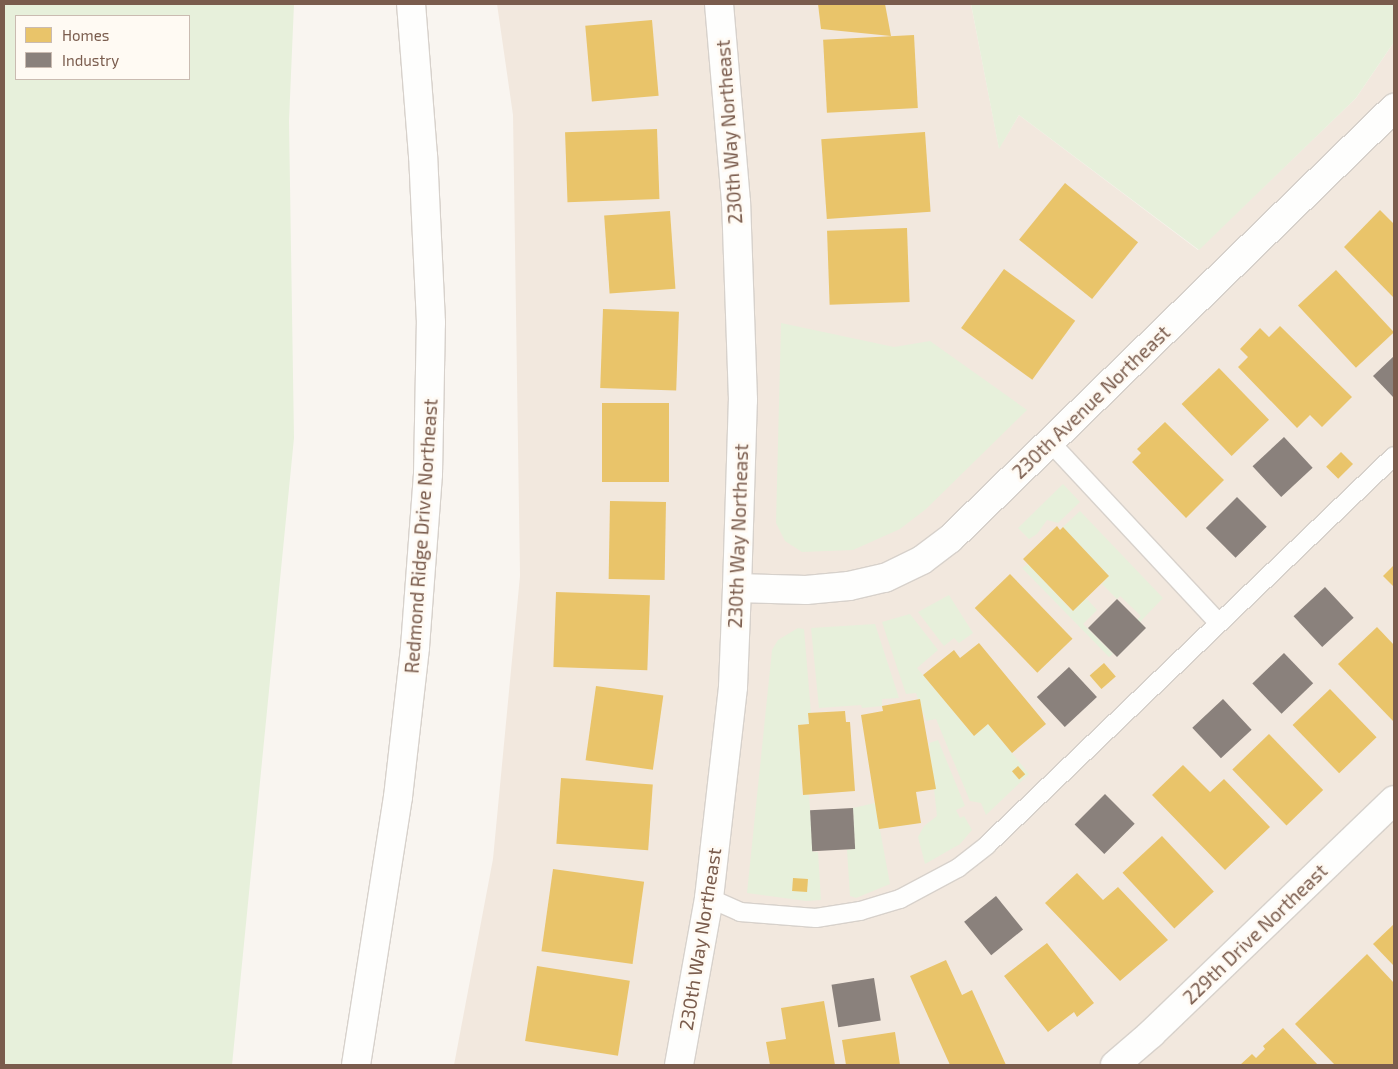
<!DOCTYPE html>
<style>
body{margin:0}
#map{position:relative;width:1398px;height:1069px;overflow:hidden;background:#f9f5f0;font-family:"Exo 2",sans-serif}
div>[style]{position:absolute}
.residential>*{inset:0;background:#f2e8de}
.green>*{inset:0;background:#e7f0db}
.homes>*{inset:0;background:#e9c46a;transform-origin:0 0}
.industry>*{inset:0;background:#8a817c;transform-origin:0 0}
.roads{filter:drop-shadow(1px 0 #d7d1cb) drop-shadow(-1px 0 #d7d1cb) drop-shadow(0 1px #d7d1cb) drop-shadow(0 -1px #d7d1cb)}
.lane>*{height:18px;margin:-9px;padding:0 9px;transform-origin:9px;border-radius:9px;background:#fefefd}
.street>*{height:28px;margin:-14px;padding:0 14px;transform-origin:14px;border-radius:14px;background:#fefefd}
.secondary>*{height:28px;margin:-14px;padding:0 14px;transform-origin:14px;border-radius:14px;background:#fefefd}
span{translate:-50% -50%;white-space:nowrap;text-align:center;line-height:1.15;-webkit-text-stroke:5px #fffaf3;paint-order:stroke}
.street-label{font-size:19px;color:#7a5c4d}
.frame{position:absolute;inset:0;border:5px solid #7a5c4d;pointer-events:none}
.legend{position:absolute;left:15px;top:15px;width:175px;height:65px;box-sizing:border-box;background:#fffaf3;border:1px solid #cabbb1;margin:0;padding:6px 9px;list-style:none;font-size:15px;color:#7a5c4d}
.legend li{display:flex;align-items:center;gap:10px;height:25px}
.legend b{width:25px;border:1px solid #cabbb1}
</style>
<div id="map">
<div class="residential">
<i style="clip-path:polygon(497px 4px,971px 4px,999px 148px,1019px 115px,1198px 250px,1356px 98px,1394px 42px,1394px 1065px,454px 1065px,493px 859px,520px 576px,513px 115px)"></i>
</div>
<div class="green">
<i style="clip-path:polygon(evenodd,4px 4px,294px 4px,289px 121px,294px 438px,232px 1065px,4px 1065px,4px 4px,16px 16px,189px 16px,189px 79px,16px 79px,16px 16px)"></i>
<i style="clip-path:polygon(971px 4px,1394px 4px,1394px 42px,1356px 98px,1199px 250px,1019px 115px,999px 149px)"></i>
<i style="clip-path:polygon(781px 323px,894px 347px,930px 341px,1027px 410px,926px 509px,900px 529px,853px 550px,802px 552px,785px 541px,776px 523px)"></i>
<i style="clip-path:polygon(1063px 484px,1080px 502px,1058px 523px,1047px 520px,1037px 534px,1029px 539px,1018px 528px)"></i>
<i style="clip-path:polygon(1080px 511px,1163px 598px,1140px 622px,1137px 620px,1141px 616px,1120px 596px,1117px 599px,1102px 584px,1109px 576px,1063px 527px)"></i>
<i style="clip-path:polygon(1028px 564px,1072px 611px,1086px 598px,1097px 610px,1083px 624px,1113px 654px,1109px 657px,1022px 568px)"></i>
<i style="clip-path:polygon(949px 595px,973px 633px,959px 643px,954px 638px,944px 646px,918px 612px)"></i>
<i style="clip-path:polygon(910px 614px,938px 650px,917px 668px,974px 736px,988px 724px,1029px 774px,986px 815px,981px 803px,970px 801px,936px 719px,926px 721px,916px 693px,906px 694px,882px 622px)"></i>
<i style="clip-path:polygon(875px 624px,899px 698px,882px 699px,882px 706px,862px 708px,861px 705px,819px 708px,811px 628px)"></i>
<i style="clip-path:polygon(798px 628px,804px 629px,811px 713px,808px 714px,809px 724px,798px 725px,802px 795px,809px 795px,813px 852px,818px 852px,821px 900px,806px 901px,747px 893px,772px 650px,778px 640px)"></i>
<i style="clip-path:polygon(938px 740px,965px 806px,956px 810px,960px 818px,964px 816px,972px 830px,960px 844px,925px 864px,918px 837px,924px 826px,937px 816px,929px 743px)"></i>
<i style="clip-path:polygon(875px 803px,890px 884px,856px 898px,850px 896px,847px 850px,855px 849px,853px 808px)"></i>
</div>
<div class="homes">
<i style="clip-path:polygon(818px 4px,885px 4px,891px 36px,821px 29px)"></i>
<i style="left:652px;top:20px;width:76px;height:67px;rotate:85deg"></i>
<i style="left:914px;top:35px;width:73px;height:91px;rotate:87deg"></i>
<i style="left:657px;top:129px;width:70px;height:92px;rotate:88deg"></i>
<i style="left:925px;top:132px;width:80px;height:104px;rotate:86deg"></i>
<i style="left:1065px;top:183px;width:94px;height:73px;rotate:39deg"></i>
<i style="clip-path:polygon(1380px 210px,1394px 224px,1394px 298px,1344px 247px)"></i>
<i style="left:670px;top:211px;width:78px;height:66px;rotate:86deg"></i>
<i style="left:907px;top:228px;width:74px;height:80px;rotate:88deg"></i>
<i style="left:1004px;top:269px;width:88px;height:73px;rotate:36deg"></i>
<i style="left:1336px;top:270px;width:85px;height:52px;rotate:47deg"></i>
<i style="left:603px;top:309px;width:76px;height:79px;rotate:2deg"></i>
<i style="clip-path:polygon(1280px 326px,1352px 397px,1322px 427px,1310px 415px,1297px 428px,1238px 367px,1248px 357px,1240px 349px,1260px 328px,1269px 337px)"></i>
<i style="left:1219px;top:368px;width:72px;height:52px;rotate:46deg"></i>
<i style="left:602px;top:403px;width:67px;height:79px"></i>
<i style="clip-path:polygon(1165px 422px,1224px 480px,1186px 518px,1132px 462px,1141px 453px,1137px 449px)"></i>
<i style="left:1341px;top:452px;width:17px;height:21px;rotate:45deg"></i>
<i style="left:610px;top:501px;width:56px;height:78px;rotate:1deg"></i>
<i style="clip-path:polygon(1057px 526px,1060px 530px,1063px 527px,1109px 576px,1073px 611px,1023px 559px)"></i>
<i style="clip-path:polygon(1394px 565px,1394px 587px,1383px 576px)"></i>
<i style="left:1010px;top:574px;width:90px;height:49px;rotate:46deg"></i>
<i style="left:556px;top:592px;width:94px;height:75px;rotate:2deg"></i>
<i style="clip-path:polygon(1377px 627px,1394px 645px,1394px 722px,1338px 664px)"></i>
<i style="clip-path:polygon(979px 643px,1046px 724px,1012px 753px,988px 724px,974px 736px,923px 675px,954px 650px,960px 658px)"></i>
<i style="left:1104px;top:663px;width:18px;height:19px;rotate:49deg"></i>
<i style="left:596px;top:686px;width:68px;height:75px;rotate:8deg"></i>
<i style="left:1330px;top:689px;width:67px;height:52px;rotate:46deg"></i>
<i style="clip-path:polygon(920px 699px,936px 789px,916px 792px,921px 823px,879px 829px,861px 715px,883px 711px,882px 706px)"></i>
<i style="clip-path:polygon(845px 711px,846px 722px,850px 722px,855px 791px,803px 795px,798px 725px,809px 724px,808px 713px)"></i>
<i style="left:1269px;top:734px;width:78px;height:51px;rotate:46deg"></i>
<i style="clip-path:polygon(1183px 765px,1210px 792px,1224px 779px,1270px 827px,1225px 870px,1152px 795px)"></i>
<i style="left:1018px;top:766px;width:11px;height:8px;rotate:49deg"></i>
<i style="left:561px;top:778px;width:92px;height:66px;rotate:4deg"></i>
<i style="left:1162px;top:836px;width:76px;height:54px;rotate:47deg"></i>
<i style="left:553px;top:869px;width:92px;height:83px;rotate:8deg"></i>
<i style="clip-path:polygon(1077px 873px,1103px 900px,1118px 887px,1168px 940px,1120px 981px,1045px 903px)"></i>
<i style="left:793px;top:878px;width:15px;height:13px;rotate:4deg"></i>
<i style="clip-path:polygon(1394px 924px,1394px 966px,1373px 944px)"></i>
<i style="clip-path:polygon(1047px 943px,1094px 1003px,1077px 1017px,1074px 1012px,1048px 1032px,1004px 976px)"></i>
<i style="clip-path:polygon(1367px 954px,1394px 983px,1394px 1065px,1335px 1065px,1295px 1024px)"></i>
<i style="clip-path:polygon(946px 960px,962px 995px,972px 990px,1006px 1065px,950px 1065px,910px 976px)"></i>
<i style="left:537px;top:966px;width:94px;height:76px;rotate:9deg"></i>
<i style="clip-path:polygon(824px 1001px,835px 1065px,770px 1065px,766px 1042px,786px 1039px,781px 1008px)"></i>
<i style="clip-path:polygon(1283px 1028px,1318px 1065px,1240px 1065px,1252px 1054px,1256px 1058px,1265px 1049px,1263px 1046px)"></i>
<i style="clip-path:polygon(895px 1032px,900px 1065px,846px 1065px,842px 1040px)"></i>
</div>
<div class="industry">
<i style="clip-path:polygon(1394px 356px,1394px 398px,1373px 376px)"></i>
<i style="left:1284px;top:437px;width:42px;height:43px;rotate:47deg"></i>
<i style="left:1237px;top:497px;width:42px;height:44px;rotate:45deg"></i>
<i style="left:1325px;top:587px;width:42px;height:43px;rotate:47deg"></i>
<i style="left:1117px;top:599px;width:41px;height:41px;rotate:45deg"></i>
<i style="left:1284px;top:653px;width:42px;height:44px;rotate:46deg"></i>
<i style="left:1069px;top:667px;width:41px;height:44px;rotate:47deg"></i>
<i style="left:1223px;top:699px;width:42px;height:42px;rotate:47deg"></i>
<i style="left:1105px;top:794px;width:42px;height:43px;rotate:45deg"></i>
<i style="left:853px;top:808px;width:41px;height:43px;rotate:87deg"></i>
<i style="left:996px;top:896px;width:43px;height:41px;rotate:51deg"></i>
<i style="left:874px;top:978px;width:43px;height:43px;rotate:81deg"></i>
</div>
<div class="roads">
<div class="lane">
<i style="left:1050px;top:442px;width:246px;rotate:47deg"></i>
<i style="left:709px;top:898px;width:34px;rotate:24deg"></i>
<i style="left:740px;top:912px;width:76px;rotate:4.5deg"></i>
<i style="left:816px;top:918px;width:45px;rotate:-9deg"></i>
<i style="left:860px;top:911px;width:42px;rotate:-16.7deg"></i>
<i style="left:900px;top:899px;width:66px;rotate:-28.1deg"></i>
<i style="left:958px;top:868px;width:37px;rotate:-38deg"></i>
<i style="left:987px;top:845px;width:563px;rotate:-43.7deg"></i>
</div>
<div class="street">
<i style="left:737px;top:588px;width:69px;rotate:1.7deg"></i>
<i style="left:806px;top:590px;width:43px;rotate:-5.3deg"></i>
<i style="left:849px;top:586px;width:37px;rotate:-13deg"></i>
<i style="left:885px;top:578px;width:41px;rotate:-25.9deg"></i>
<i style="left:922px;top:560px;width:35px;rotate:-37deg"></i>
<i style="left:950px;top:539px;width:619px;rotate:-44.15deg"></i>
<i style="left:679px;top:1065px;width:170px;rotate:-79.8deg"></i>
<i style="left:709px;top:898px;width:212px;rotate:-83.5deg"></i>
<i style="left:733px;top:687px;width:99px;rotate:-87.7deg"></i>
<i style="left:737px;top:588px;width:188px;rotate:-88.2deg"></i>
<i style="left:743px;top:400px;width:198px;rotate:-92deg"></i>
<i style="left:736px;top:202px;width:199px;rotate:-94.9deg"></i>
<i style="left:1115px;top:1065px;width:48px;rotate:-40.7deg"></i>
<i style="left:1151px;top:1034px;width:337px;rotate:-43.9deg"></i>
</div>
<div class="secondary">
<i style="left:356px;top:1065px;width:271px;rotate:-81.1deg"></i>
<i style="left:398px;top:797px;width:151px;rotate:-83.5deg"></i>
<i style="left:415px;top:647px;width:173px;rotate:-85.7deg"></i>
<i style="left:428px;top:474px;width:151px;rotate:-88.9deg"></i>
<i style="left:431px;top:323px;width:167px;rotate:-92.7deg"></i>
<i style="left:423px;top:156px;width:152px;rotate:-94.5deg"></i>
</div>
</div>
<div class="street-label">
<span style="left:729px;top:132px;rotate:-94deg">230th Way Northeast</span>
<span style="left:1091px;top:402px;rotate:-44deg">230th Avenue Northeast</span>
<span style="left:421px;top:536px;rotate:-86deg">Redmond Ridge Drive Northeast</span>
<span style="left:738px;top:536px;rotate:-88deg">230th Way Northeast</span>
<span style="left:1255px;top:934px;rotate:-44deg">229th Drive Northeast</span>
<span style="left:700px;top:939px;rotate:-81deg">230th Way Northeast</span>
</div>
<div class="frame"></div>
<ul class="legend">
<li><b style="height:14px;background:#e9c46a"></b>Homes</li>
<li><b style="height:14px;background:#8a817c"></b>Industry</li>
</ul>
</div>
